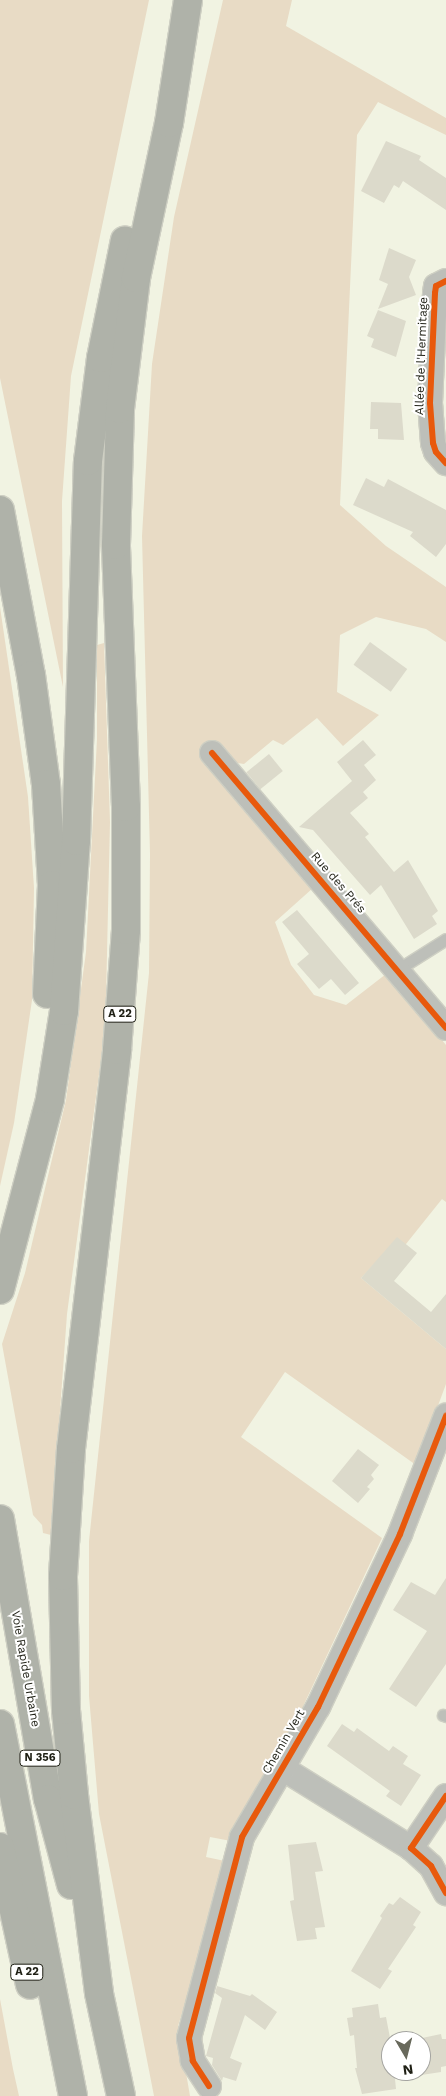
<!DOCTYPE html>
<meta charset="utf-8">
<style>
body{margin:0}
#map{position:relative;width:446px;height:2096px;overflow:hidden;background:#f1f3e2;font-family:"Work Sans",sans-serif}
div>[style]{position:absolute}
.green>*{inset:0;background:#e8dbc5}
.building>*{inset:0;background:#dcdacb;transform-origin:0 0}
.roads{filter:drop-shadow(1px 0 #cecfc3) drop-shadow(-1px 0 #cecfc3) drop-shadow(0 1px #cecfc3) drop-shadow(0 -1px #cecfc3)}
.lane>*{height:11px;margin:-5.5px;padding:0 5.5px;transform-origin:5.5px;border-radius:5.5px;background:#bdbfb9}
.street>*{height:24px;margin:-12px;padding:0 12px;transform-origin:12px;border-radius:12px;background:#bdbfb9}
.highway>*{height:28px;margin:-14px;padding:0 14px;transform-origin:14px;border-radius:14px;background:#afb2a9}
.cycleway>*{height:6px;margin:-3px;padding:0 3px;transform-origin:3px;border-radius:3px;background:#e8590c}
span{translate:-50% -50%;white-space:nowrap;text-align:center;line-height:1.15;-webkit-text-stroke:4px #fff;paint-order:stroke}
.shield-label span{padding:1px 4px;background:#fff;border:1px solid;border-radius:4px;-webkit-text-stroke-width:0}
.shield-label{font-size:11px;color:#1e1f14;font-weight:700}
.street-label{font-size:12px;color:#1e1f14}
.north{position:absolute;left:381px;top:2031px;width:50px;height:50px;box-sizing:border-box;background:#fff;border:1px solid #a5a5a1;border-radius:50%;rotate:172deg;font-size:14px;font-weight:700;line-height:20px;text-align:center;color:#1e1f14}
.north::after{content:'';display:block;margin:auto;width:18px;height:22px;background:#68695c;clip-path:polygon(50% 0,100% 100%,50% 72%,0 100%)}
</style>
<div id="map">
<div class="green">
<i style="clip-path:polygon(0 0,149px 0,71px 376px,62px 501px,63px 687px,0 378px)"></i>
<i style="clip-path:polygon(223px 0,292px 0,286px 26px,446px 118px,446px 135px,378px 102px,357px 135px,340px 505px,386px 546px,446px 587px,446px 642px,426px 629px,376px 617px,340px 635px,337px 692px,379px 715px,343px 746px,317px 718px,283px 745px,273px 740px,244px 764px,231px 762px,313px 888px,275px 922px,291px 965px,314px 995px,346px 1005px,386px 974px,446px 1045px,446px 1202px,442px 1199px,406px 1244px,376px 1262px,361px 1278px,446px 1349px,446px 1384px,416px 1465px,285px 1372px,241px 1437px,382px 1538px,291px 1732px,248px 1801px,231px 1841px,210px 1837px,206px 1857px,225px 1861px,215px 1906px,178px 2026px,190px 2096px,154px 2096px,99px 1814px,89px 1696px,89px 1541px,149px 973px,150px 854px,142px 536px,152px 364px,174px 217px)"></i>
<i style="clip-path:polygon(0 607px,28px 797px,34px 888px,32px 1000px,14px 1123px,0 1186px)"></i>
<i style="clip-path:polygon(104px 643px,110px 822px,106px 997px,102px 1052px,67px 1314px,51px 1535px,43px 1533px,42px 1525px,33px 1515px,2px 1344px,25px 1273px,66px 1100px,86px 952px,97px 739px,97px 645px)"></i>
<i style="clip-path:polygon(0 1999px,13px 2069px,19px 2096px,0 2096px)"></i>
</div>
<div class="building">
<i style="clip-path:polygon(386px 141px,421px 156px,419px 160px,446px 178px,446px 210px,403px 181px,399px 188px,394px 185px,384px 203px,361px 191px)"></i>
<i style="clip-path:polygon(389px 248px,416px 260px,409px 277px,416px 295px,378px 309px,388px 284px,379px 280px)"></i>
<i style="clip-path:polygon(378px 310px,406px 321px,396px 357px,371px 347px,374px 339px,367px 336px)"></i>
<i style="clip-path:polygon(371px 402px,401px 403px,404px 440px,378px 439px,378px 429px,370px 429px)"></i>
<i style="clip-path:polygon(366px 478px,384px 487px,388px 479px,446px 510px,446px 544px,436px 557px,410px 536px,413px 532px,353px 505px)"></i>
<i style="left:370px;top:642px;width:46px;height:28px;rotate:36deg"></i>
<i style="clip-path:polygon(363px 740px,376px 755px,364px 765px,376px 780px,363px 792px,368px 798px,350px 813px,369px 834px,365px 837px,394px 872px,408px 860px,438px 911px,432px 916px,437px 924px,414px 939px,381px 885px,370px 895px,313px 830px,299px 827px,352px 781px,337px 762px)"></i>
<i style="left:269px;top:754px;width:22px;height:29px;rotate:51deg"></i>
<i style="clip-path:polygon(297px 910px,359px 983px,345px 995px,331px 979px,319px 989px,297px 964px,309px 954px,282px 922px)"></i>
<i style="clip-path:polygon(397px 1237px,417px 1253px,394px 1281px,431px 1312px,446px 1294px,446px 1349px,361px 1278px)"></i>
<i style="clip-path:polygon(358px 1449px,379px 1465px,371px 1475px,374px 1479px,367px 1487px,370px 1489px,358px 1503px,332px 1481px)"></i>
<i style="clip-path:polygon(446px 1578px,446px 1664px,416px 1707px,389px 1689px,427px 1631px,393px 1610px,411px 1582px,435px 1595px)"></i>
<i style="clip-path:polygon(342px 1724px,354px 1732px,357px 1728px,389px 1751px,393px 1746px,408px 1756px,403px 1764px,421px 1775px,401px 1806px,386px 1796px,390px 1791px,327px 1746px)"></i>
<i style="clip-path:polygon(316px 1842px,323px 1871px,315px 1872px,325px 1927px,315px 1928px,317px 1939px,297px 1941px,290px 1901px,294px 1900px,288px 1845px)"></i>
<i style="clip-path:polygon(400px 1897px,421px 1912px,413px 1925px,416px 1927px,388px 1969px,392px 1971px,380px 1989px,351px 1971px,382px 1918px,380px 1916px,389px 1903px,393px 1905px)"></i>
<i style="clip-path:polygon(217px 1986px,250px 1996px,252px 1994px,277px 2012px,265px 2030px,245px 2015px,230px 2058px,242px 2063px,236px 2081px,223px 2077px,222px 2081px,212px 2065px,213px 2058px,206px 2056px,222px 1998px,215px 1993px)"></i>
<i style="clip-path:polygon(378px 2004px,380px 2018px,386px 2017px,391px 2043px,391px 2071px,421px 2071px,421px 2041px,408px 2041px,441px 2034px,442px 2039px,446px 2039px,446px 2066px,441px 2067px,441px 2072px,395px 2079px,396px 2089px,362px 2094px,355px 2068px,357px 2068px,354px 2035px,350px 2036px,347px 2018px,353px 2017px,352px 2008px)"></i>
</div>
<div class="roads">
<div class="lane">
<i style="left:397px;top:970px;width:58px;rotate:-32.3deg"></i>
<i style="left:443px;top:1715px;width:3px;rotate:18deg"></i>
</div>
<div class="street">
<i style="left:446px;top:281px;width:11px;rotate:153deg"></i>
<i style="left:436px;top:286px;width:7px;rotate:98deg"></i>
<i style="left:435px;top:293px;width:110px;rotate:92.6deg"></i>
<i style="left:430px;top:403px;width:40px;rotate:85.7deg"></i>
<i style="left:433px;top:443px;width:9px;rotate:72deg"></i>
<i style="left:436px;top:452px;width:15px;rotate:48deg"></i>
<i style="left:212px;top:753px;width:361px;rotate:49.6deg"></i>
<i style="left:282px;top:1768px;width:152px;rotate:31.8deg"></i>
<i style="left:446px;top:1796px;width:63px;rotate:123.9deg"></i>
<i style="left:411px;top:1848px;width:27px;rotate:42deg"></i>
<i style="left:431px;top:1866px;width:31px;rotate:61deg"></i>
<i style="left:209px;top:2086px;width:30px;rotate:-123deg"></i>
<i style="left:193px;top:2061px;width:23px;rotate:-100deg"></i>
<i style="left:189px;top:2038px;width:208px;rotate:-75.2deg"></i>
<i style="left:242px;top:1837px;width:151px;rotate:-59.7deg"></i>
<i style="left:318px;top:1707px;width:191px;rotate:-64.6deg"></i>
<i style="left:400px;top:1534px;width:127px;rotate:-68.7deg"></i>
</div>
<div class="highway">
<i style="left:0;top:510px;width:168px;rotate:79.4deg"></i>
<i style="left:31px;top:675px;width:110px;rotate:82.2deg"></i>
<i style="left:46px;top:784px;width:101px;rotate:86.6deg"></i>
<i style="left:52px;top:885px;width:109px;rotate:92.6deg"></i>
<i style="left:0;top:1290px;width:197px;rotate:-75.3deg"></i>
<i style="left:50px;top:1099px;width:89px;rotate:-81deg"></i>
<i style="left:64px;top:1011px;width:170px;rotate:-86deg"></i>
<i style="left:76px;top:841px;width:380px;rotate:-88.2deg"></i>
<i style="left:88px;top:461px;width:104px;rotate:-82.8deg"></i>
<i style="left:101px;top:358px;width:120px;rotate:-78.5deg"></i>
<i style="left:0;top:1519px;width:284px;rotate:80.3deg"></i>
<i style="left:48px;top:1799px;width:89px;rotate:75deg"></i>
<i style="left:0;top:1724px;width:379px;rotate:78.9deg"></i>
<i style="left:0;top:1847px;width:141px;rotate:77.7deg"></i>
<i style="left:121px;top:2096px;width:105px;rotate:-102.1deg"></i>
<i style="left:99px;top:1993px;width:200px;rotate:-97.2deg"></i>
<i style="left:74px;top:1795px;width:85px;rotate:-95.4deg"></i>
<i style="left:66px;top:1710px;width:134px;rotate:-91.3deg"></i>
<i style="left:63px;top:1576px;width:127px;rotate:-86.4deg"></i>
<i style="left:71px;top:1449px;width:402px;rotate:-83.4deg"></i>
<i style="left:117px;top:1050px;width:120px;rotate:-85.7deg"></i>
<i style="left:126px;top:930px;width:123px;rotate:-90deg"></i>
<i style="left:126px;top:807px;width:262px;rotate:-92.2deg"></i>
<i style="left:116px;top:545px;width:136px;rotate:-88.3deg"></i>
<i style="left:120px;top:409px;width:132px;rotate:-83deg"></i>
<i style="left:136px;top:278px;width:158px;rotate:-78deg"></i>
<i style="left:169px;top:123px;width:124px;rotate:-81.2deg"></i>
</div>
</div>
<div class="cycleway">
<i style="left:446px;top:281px;width:11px;rotate:153deg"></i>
<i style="left:436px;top:286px;width:7px;rotate:98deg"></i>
<i style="left:435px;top:293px;width:110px;rotate:92.6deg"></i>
<i style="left:430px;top:403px;width:40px;rotate:85.7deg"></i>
<i style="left:433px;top:443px;width:9px;rotate:72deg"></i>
<i style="left:436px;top:452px;width:15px;rotate:48deg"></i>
<i style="left:212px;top:753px;width:361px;rotate:49.6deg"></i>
<i style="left:446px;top:1796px;width:63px;rotate:123.9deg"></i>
<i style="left:411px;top:1848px;width:27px;rotate:42deg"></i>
<i style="left:431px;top:1866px;width:31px;rotate:61deg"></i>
<i style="left:209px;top:2086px;width:30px;rotate:-123deg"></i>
<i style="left:193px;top:2061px;width:23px;rotate:-100deg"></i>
<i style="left:189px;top:2038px;width:208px;rotate:-75.2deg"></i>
<i style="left:242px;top:1837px;width:151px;rotate:-59.7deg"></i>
<i style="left:318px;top:1707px;width:191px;rotate:-64.6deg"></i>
<i style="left:400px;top:1534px;width:127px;rotate:-68.7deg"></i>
</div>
<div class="shield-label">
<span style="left:120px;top:1014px">A 22</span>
<span style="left:40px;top:1758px">N 356</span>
<span style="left:27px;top:1972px">A 22</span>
</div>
<div class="street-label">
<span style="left:422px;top:356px;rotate:-88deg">Allée de l'Hermitage</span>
<span style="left:338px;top:883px;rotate:49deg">Rue des Prés</span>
<span style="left:25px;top:1669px;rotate:80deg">Voie Rapide Urbaine</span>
<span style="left:284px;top:1742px;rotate:-60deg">Chemin Vert</span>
</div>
<div class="north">N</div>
</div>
